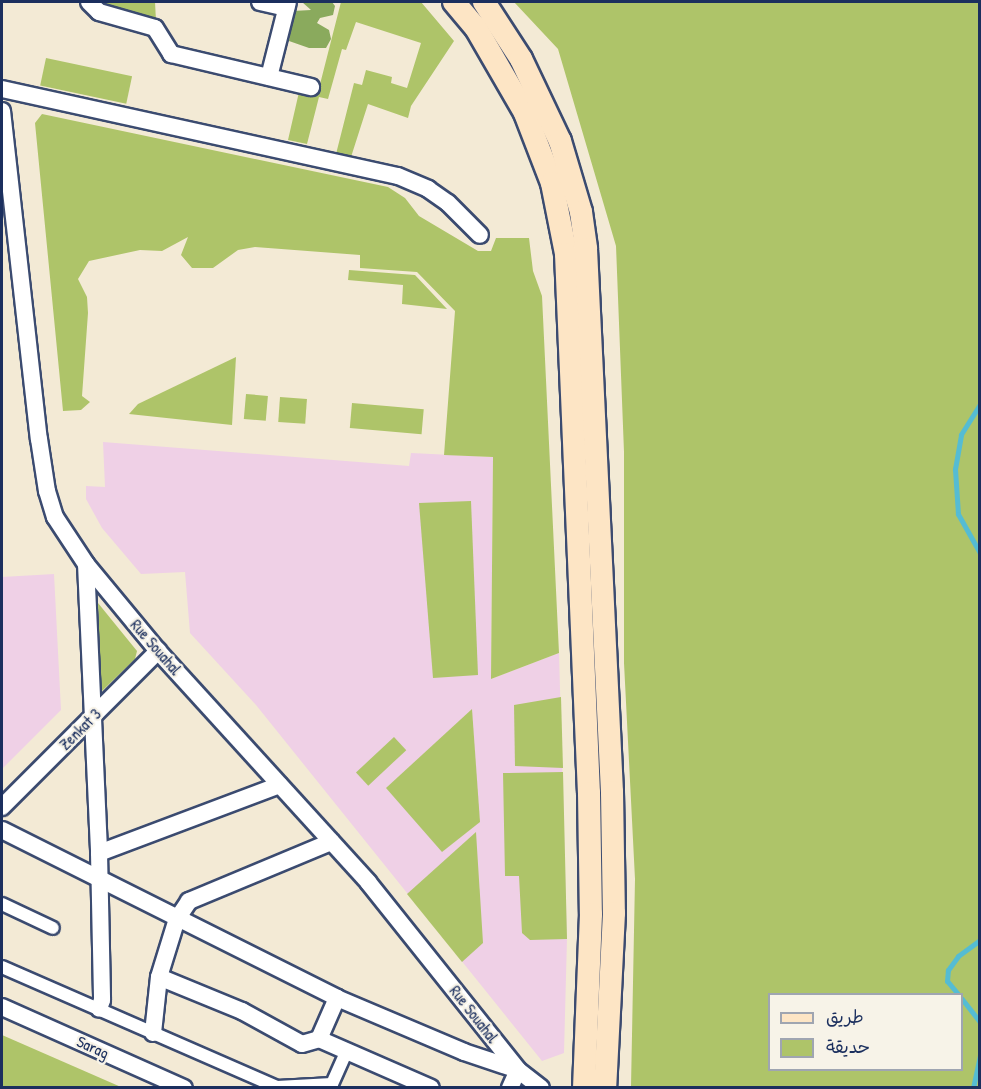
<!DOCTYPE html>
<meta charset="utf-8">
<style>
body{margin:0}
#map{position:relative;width:981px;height:1089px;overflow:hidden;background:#f3ead5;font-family:"Patrick Hand","Playpen Sans Arabic",sans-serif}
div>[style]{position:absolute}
.built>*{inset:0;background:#efd0e6}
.green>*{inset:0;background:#aec469;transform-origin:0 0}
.forest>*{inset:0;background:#8aaa5d}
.stream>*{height:5px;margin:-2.5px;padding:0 2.5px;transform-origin:2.5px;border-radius:2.5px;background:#55bcd3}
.roads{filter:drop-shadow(2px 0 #3b4b70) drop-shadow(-2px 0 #3b4b70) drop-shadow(0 2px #3b4b70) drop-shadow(0 -2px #3b4b70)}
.pedestrian>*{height:12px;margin:-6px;padding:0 6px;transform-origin:6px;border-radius:6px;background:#fff}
.minor>*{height:16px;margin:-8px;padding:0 8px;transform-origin:8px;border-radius:8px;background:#fff}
.secondary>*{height:22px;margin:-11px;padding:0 11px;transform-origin:11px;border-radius:11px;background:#fde5c5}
span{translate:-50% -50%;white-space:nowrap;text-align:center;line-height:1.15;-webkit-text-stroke:4.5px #f7f3e8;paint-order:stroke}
.street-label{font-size:16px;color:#1b2f5e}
.frame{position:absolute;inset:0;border:3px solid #1b2f5e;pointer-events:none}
.legend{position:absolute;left:768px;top:993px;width:195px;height:78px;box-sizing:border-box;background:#f7f3e8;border:2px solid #9fa5b1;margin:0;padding:8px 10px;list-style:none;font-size:18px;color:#1b2f5e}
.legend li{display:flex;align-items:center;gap:12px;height:30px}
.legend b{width:30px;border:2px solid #9fa5b1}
</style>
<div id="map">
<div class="built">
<i style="clip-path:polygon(103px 442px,409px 466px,411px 453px,493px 457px,491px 679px,559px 653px,567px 939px,564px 1053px,542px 1061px,256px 705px,190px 633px,185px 572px,141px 574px,102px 528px,86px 499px,86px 486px,105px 487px)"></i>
<i style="clip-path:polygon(54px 574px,61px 710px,2px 769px,2px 577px)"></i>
</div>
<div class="green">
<i style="clip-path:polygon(98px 2px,155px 2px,156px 21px,108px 8px)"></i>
<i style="clip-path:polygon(341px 2px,421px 2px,454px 41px,411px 106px,408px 118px,368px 104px,351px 157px,336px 154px,354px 83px,362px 85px,366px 70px,392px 77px,391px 83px,407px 88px,421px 43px,356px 22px,346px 50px,342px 49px,328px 99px,319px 97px,307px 144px,288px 140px,299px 92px,317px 96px)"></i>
<i style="clip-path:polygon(evenodd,514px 2px,979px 2px,979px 1087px,631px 1087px,635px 879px,624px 663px,624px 452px,616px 246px,558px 49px,514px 2px,770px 994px,962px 994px,962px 1070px,770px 1070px,770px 994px)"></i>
<i style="left:46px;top:58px;width:88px;height:28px;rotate:12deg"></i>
<i style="clip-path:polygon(42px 114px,388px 187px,405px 198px,419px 216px,478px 251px,491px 251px,496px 238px,529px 238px,533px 271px,542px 296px,559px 653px,491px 679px,493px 457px,444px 455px,455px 311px,417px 272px,360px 268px,360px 255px,255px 247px,238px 250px,213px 268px,192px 268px,181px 255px,188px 237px,162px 251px,140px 250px,89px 261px,78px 279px,87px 297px,88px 313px,82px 396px,90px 402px,81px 410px,63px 411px,35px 123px)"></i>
<i style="clip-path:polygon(349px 270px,415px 275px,447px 309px,402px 304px,403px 285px,348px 280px)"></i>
<i style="clip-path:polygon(236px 357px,232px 425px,129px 414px,138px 404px)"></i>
<i style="left:246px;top:394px;width:22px;height:25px;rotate:5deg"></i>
<i style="left:280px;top:397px;width:27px;height:25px;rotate:4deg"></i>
<i style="left:352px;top:403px;width:72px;height:25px;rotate:5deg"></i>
<i style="clip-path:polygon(471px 501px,478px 675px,433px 678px,419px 503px)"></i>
<i style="clip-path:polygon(98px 603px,137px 651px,135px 659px,101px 692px)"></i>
<i style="clip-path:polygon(561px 697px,563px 768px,515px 766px,514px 705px)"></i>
<i style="clip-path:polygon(472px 709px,480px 822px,442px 852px,386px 788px)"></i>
<i style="left:394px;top:737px;width:18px;height:52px;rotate:47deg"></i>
<i style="clip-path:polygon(563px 772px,567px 939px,530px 940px,522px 933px,519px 876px,505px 876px,503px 773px)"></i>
<i style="clip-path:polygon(476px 832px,483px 943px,462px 962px,407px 894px)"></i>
<i style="clip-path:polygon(2px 1035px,121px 1087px,2px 1087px)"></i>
</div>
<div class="forest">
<i style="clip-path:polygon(302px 2px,332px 2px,335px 6px,333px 15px,320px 18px,317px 23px,329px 30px,331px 39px,326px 48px,309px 48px,289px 41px,293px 11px,311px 10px)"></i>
</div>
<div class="stream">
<i style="left:980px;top:404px;width:36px;rotate:122deg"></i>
<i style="left:961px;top:435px;width:35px;rotate:100deg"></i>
<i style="left:955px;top:469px;width:45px;rotate:86.2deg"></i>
<i style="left:958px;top:514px;width:45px;rotate:60.6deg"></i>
<i style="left:980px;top:865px;width:30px;rotate:90deg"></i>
<i style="left:958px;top:994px;width:17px;rotate:-130deg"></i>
<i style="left:947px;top:981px;width:11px;rotate:-85deg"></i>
<i style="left:948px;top:970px;width:17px;rotate:-54deg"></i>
<i style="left:958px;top:956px;width:27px;rotate:-36deg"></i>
<i style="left:962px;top:999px;width:29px;rotate:52deg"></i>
<i style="left:973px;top:1088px;width:33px;rotate:-78deg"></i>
</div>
<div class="roads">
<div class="pedestrian">
<i style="left:2px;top:904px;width:56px;rotate:25.2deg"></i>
<i style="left:2px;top:967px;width:300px;rotate:23.6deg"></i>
<i style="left:277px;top:1087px;width:55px;rotate:-3.1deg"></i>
<i style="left:332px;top:1084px;width:35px;rotate:-66deg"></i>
</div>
<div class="minor">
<i style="left:89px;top:2px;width:14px;rotate:45deg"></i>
<i style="left:99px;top:12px;width:58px;rotate:15.9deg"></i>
<i style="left:155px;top:28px;width:31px;rotate:58deg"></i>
<i style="left:171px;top:54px;width:144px;rotate:13.3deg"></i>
<i style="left:260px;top:2px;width:27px;rotate:13deg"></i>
<i style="left:269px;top:77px;width:77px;rotate:-75.8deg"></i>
<i style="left:2px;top:89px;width:405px;rotate:12.4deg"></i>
<i style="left:398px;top:176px;width:33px;rotate:23deg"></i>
<i style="left:428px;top:189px;width:24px;rotate:35deg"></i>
<i style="left:448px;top:203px;width:45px;rotate:45deg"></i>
<i style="left:2px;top:111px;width:330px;rotate:83.6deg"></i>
<i style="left:39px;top:439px;width:53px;rotate:81.3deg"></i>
<i style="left:47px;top:491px;width:27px;rotate:73deg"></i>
<i style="left:55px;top:517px;width:56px;rotate:56.6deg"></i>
<i style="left:86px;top:564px;width:113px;rotate:50.4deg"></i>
<i style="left:158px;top:651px;width:312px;rotate:47.7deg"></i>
<i style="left:368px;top:882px;width:241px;rotate:51.4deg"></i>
<i style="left:518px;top:1070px;width:29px;rotate:38deg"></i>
<i style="left:86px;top:564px;width:289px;rotate:87.4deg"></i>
<i style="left:99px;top:853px;width:147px;rotate:88.8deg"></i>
<i style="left:102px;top:1000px;width:9px;rotate:108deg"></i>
<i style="left:2px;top:807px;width:221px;rotate:-45deg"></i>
<i style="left:2px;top:830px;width:375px;rotate:26.6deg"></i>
<i style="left:337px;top:998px;width:138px;rotate:23deg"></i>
<i style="left:464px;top:1052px;width:57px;rotate:18.4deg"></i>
<i style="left:518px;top:1070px;width:20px;rotate:114deg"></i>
<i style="left:99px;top:853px;width:193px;rotate:-20.6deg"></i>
<i style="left:159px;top:977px;width:90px;rotate:22.3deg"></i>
<i style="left:242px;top:1011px;width:68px;rotate:28.8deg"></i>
<i style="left:302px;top:1044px;width:18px;rotate:-16deg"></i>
<i style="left:319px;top:1039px;width:122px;rotate:23.6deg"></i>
<i style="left:2px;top:1007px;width:199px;rotate:24deg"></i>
<i style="left:153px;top:1033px;width:56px;rotate:-83.9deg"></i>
<i style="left:159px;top:977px;width:61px;rotate:-72.8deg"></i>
<i style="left:177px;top:919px;width:22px;rotate:-56deg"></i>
<i style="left:189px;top:901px;width:154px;rotate:-22.6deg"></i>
<i style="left:319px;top:1039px;width:45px;rotate:-66.3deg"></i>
</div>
<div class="secondary">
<i style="left:454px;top:2px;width:34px;rotate:50deg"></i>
<i style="left:476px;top:28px;width:98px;rotate:60deg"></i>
<i style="left:525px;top:113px;width:75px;rotate:68.9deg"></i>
<i style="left:552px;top:183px;width:72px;rotate:78.8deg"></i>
<i style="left:566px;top:254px;width:539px;rotate:87.56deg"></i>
<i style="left:589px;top:793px;width:121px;rotate:89.1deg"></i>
<i style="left:591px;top:914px;width:174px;rotate:92.3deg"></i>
<i style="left:484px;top:2px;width:68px;rotate:57deg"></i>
<i style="left:521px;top:59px;width:91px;rotate:64.6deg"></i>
<i style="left:560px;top:141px;width:74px;rotate:73.5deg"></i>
<i style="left:581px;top:212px;width:37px;rotate:82deg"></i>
<i style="left:586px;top:249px;width:544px;rotate:87.26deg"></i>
<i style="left:612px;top:792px;width:121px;rotate:89.1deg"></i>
<i style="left:614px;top:913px;width:175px;rotate:92.9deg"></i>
</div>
</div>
<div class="street-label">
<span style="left:156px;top:647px;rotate:49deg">Rue Souahal</span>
<span style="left:80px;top:729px;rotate:-45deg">Zenkat 3</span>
<span style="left:474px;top:1014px;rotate:52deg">Rue Souahal</span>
<span style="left:93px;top:1047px;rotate:24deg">Sarag</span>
</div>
<div class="frame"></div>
<ul class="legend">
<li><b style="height:8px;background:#fde5c5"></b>طريق</li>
<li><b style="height:16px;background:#aec469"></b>حديقة</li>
</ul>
</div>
